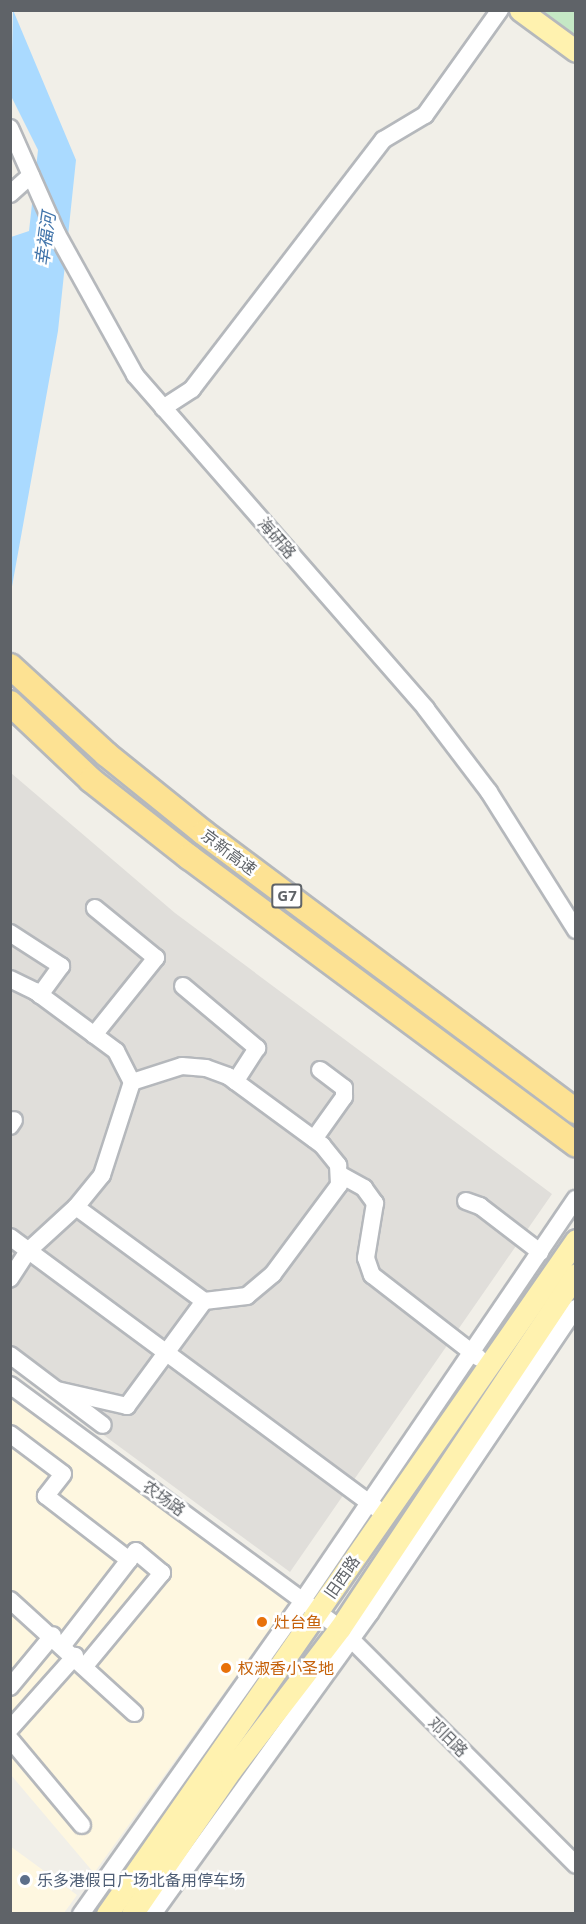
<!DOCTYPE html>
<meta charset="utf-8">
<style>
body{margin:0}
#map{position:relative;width:586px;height:1924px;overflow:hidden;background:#f1efe8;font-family:"Noto Sans","Noto Sans SC",sans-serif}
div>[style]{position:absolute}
.commercial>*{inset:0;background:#fef7e0}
.industrial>*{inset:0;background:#e0deda}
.green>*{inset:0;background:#c5e8c5}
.water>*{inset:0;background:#aadaff}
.roads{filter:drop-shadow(2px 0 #b5b8bc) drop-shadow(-2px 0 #b5b8bc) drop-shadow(0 2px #b5b8bc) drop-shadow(0 -2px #b5b8bc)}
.minor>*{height:16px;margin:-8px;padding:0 8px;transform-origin:8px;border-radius:8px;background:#fff}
.major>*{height:21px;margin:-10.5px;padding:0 10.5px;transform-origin:10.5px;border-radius:10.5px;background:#fff2af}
.highway>*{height:24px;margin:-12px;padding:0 12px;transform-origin:12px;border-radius:12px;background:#fde293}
.dots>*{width:16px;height:16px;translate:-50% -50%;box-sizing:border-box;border:3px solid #fff;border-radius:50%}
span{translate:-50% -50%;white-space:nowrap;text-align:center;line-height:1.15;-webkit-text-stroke:5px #fff;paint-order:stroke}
.shield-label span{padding:2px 4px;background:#fff;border:2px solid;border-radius:4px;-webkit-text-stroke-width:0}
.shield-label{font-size:15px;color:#5f6368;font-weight:700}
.street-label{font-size:16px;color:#5f6368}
.food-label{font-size:16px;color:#c56008}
.left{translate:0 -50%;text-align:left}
.service-label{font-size:16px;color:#4e5e75}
.water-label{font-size:18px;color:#4174aa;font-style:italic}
.frame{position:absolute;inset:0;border:12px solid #5f6368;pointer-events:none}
</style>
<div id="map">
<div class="commercial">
<i style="clip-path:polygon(10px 1397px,290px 1601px,94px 1873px,11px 1775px)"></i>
<i style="clip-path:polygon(10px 1846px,77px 1895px,64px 1913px,11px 1913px)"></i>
</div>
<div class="industrial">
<i style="clip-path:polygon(11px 773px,175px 913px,552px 1194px,290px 1572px,11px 1367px)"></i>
</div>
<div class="green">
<i style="clip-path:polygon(533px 11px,575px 11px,575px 41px)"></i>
</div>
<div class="water">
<i style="clip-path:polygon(13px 10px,76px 160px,58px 331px,11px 592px,11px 237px,29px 231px,38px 150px,11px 96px)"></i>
</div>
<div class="roads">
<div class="minor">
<i style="left:10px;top:128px;width:116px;rotate:66.1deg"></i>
<i style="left:57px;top:234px;width:161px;rotate:61deg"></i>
<i style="left:135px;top:375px;width:443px;rotate:48.9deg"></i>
<i style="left:426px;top:709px;width:104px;rotate:52.8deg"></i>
<i style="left:489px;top:792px;width:163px;rotate:57.8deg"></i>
<i style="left:10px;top:194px;width:28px;rotate:-42deg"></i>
<i style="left:163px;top:408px;width:35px;rotate:-33deg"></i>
<i style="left:192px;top:389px;width:314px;rotate:-52.5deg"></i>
<i style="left:383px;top:140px;width:49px;rotate:-30.8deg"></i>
<i style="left:425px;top:115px;width:129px;rotate:-54.5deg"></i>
<i style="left:10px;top:933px;width:61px;rotate:32.9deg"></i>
<i style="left:61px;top:966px;width:36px;rotate:126deg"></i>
<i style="left:10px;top:979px;width:28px;rotate:26deg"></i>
<i style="left:35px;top:991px;width:101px;rotate:36.5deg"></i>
<i style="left:116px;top:1051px;width:35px;rotate:63deg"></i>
<i style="left:132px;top:1082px;width:98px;rotate:107.9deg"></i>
<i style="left:102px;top:1175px;width:41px;rotate:129.1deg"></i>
<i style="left:76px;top:1207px;width:65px;rotate:137.5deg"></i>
<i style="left:28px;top:1251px;width:33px;rotate:123deg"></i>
<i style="left:183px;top:986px;width:97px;rotate:40deg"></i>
<i style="left:257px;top:1048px;width:40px;rotate:122.9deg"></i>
<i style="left:94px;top:1035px;width:99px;rotate:-51.2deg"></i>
<i style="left:156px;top:958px;width:79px;rotate:-140.7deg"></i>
<i style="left:132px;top:1082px;width:52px;rotate:-17.7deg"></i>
<i style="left:182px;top:1066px;width:24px;rotate:5deg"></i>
<i style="left:206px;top:1068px;width:23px;rotate:20deg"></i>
<i style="left:228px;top:1076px;width:117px;rotate:36.3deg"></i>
<i style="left:322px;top:1145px;width:26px;rotate:51deg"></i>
<i style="left:338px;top:1165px;width:20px;rotate:87deg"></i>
<i style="left:339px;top:1185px;width:111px;rotate:126.6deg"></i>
<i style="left:273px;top:1274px;width:34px;rotate:140deg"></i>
<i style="left:247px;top:1296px;width:43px;rotate:173.4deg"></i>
<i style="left:10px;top:1126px;width:7px;rotate:-56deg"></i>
<i style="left:314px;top:1139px;width:52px;rotate:-54.5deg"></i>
<i style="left:344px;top:1097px;width:9px;rotate:-90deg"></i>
<i style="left:344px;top:1088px;width:30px;rotate:-143deg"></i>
<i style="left:339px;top:1174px;width:29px;rotate:29deg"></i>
<i style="left:364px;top:1188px;width:19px;rotate:54deg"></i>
<i style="left:375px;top:1203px;width:56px;rotate:99.3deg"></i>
<i style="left:366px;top:1258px;width:18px;rotate:71deg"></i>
<i style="left:372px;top:1275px;width:135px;rotate:37.8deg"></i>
<i style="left:466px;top:1201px;width:15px;rotate:20deg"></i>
<i style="left:480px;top:1206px;width:76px;rotate:37.5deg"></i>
<i style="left:10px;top:1237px;width:457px;rotate:36.5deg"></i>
<i style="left:10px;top:1355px;width:116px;rotate:37deg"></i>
<i style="left:10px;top:1385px;width:410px;rotate:36.4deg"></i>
<i style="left:340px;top:1628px;width:334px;rotate:45.1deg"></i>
<i style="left:57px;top:1390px;width:72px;rotate:12.9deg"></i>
<i style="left:127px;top:1406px;width:130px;rotate:-53.7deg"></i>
<i style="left:204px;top:1301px;width:159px;rotate:-143.7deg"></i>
<i style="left:10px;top:1434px;width:66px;rotate:37deg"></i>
<i style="left:63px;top:1474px;width:28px;rotate:128deg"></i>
<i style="left:46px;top:1496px;width:105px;rotate:37.6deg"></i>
<i style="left:129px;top:1560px;width:108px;rotate:127.8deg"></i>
<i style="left:10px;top:1600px;width:168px;rotate:42.3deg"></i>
<i style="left:85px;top:1666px;width:121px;rotate:-50.4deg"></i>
<i style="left:162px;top:1573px;width:34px;rotate:-140deg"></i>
<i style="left:136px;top:1551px;width:11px;rotate:128deg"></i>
<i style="left:10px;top:1687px;width:67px;rotate:-50.4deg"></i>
<i style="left:10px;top:1729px;width:98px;rotate:-48.3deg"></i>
<i style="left:10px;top:1739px;width:112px;rotate:50.1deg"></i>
<i style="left:81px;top:1914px;width:385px;rotate:-54.7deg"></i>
<i style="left:303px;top:1600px;width:485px;rotate:-55.8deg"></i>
<i style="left:153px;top:1914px;width:371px;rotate:-54.2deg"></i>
<i style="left:370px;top:1613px;width:368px;rotate:-56deg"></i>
</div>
<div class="major">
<i style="left:520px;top:10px;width:69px;rotate:36.2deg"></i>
<i style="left:107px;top:1914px;width:821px;rotate:-55.17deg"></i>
<i style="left:132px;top:1914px;width:175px;rotate:-55.5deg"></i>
<i style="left:231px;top:1770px;width:179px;rotate:-52.5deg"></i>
<i style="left:340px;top:1628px;width:425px;rotate:-56.3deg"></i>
</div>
<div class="highway">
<i style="left:10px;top:666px;width:130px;rotate:42.5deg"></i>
<i style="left:106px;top:754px;width:126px;rotate:38.9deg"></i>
<i style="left:204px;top:833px;width:464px;rotate:36.8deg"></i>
<i style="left:10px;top:703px;width:112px;rotate:43.5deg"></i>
<i style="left:91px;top:780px;width:125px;rotate:38.2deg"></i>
<i style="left:189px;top:857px;width:482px;rotate:36.6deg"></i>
</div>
</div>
<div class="dots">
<i style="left:262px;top:1622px;background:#e8710a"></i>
<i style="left:226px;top:1668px;background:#e8710a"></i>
<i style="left:25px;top:1880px;background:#5c6f8a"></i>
</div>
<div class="shield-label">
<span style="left:287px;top:896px">G7</span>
</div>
<div class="street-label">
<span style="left:277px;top:538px;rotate:49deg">海研路</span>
<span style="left:229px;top:852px;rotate:37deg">京新高速</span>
<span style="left:164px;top:1498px;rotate:36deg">农场路</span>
<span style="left:342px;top:1577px;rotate:-55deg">旧西路</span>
<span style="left:448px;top:1737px;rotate:45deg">邓旧路</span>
</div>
<div class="food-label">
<span class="left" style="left:274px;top:1622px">灶台鱼</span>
<span class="left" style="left:238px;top:1668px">权淑香小圣地</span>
</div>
<div class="service-label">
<span class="left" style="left:37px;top:1880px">乐多港假日广场北备用停车场</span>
</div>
<div class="water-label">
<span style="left:45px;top:239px;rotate:-82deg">幸福河</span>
</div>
<div class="frame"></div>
</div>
